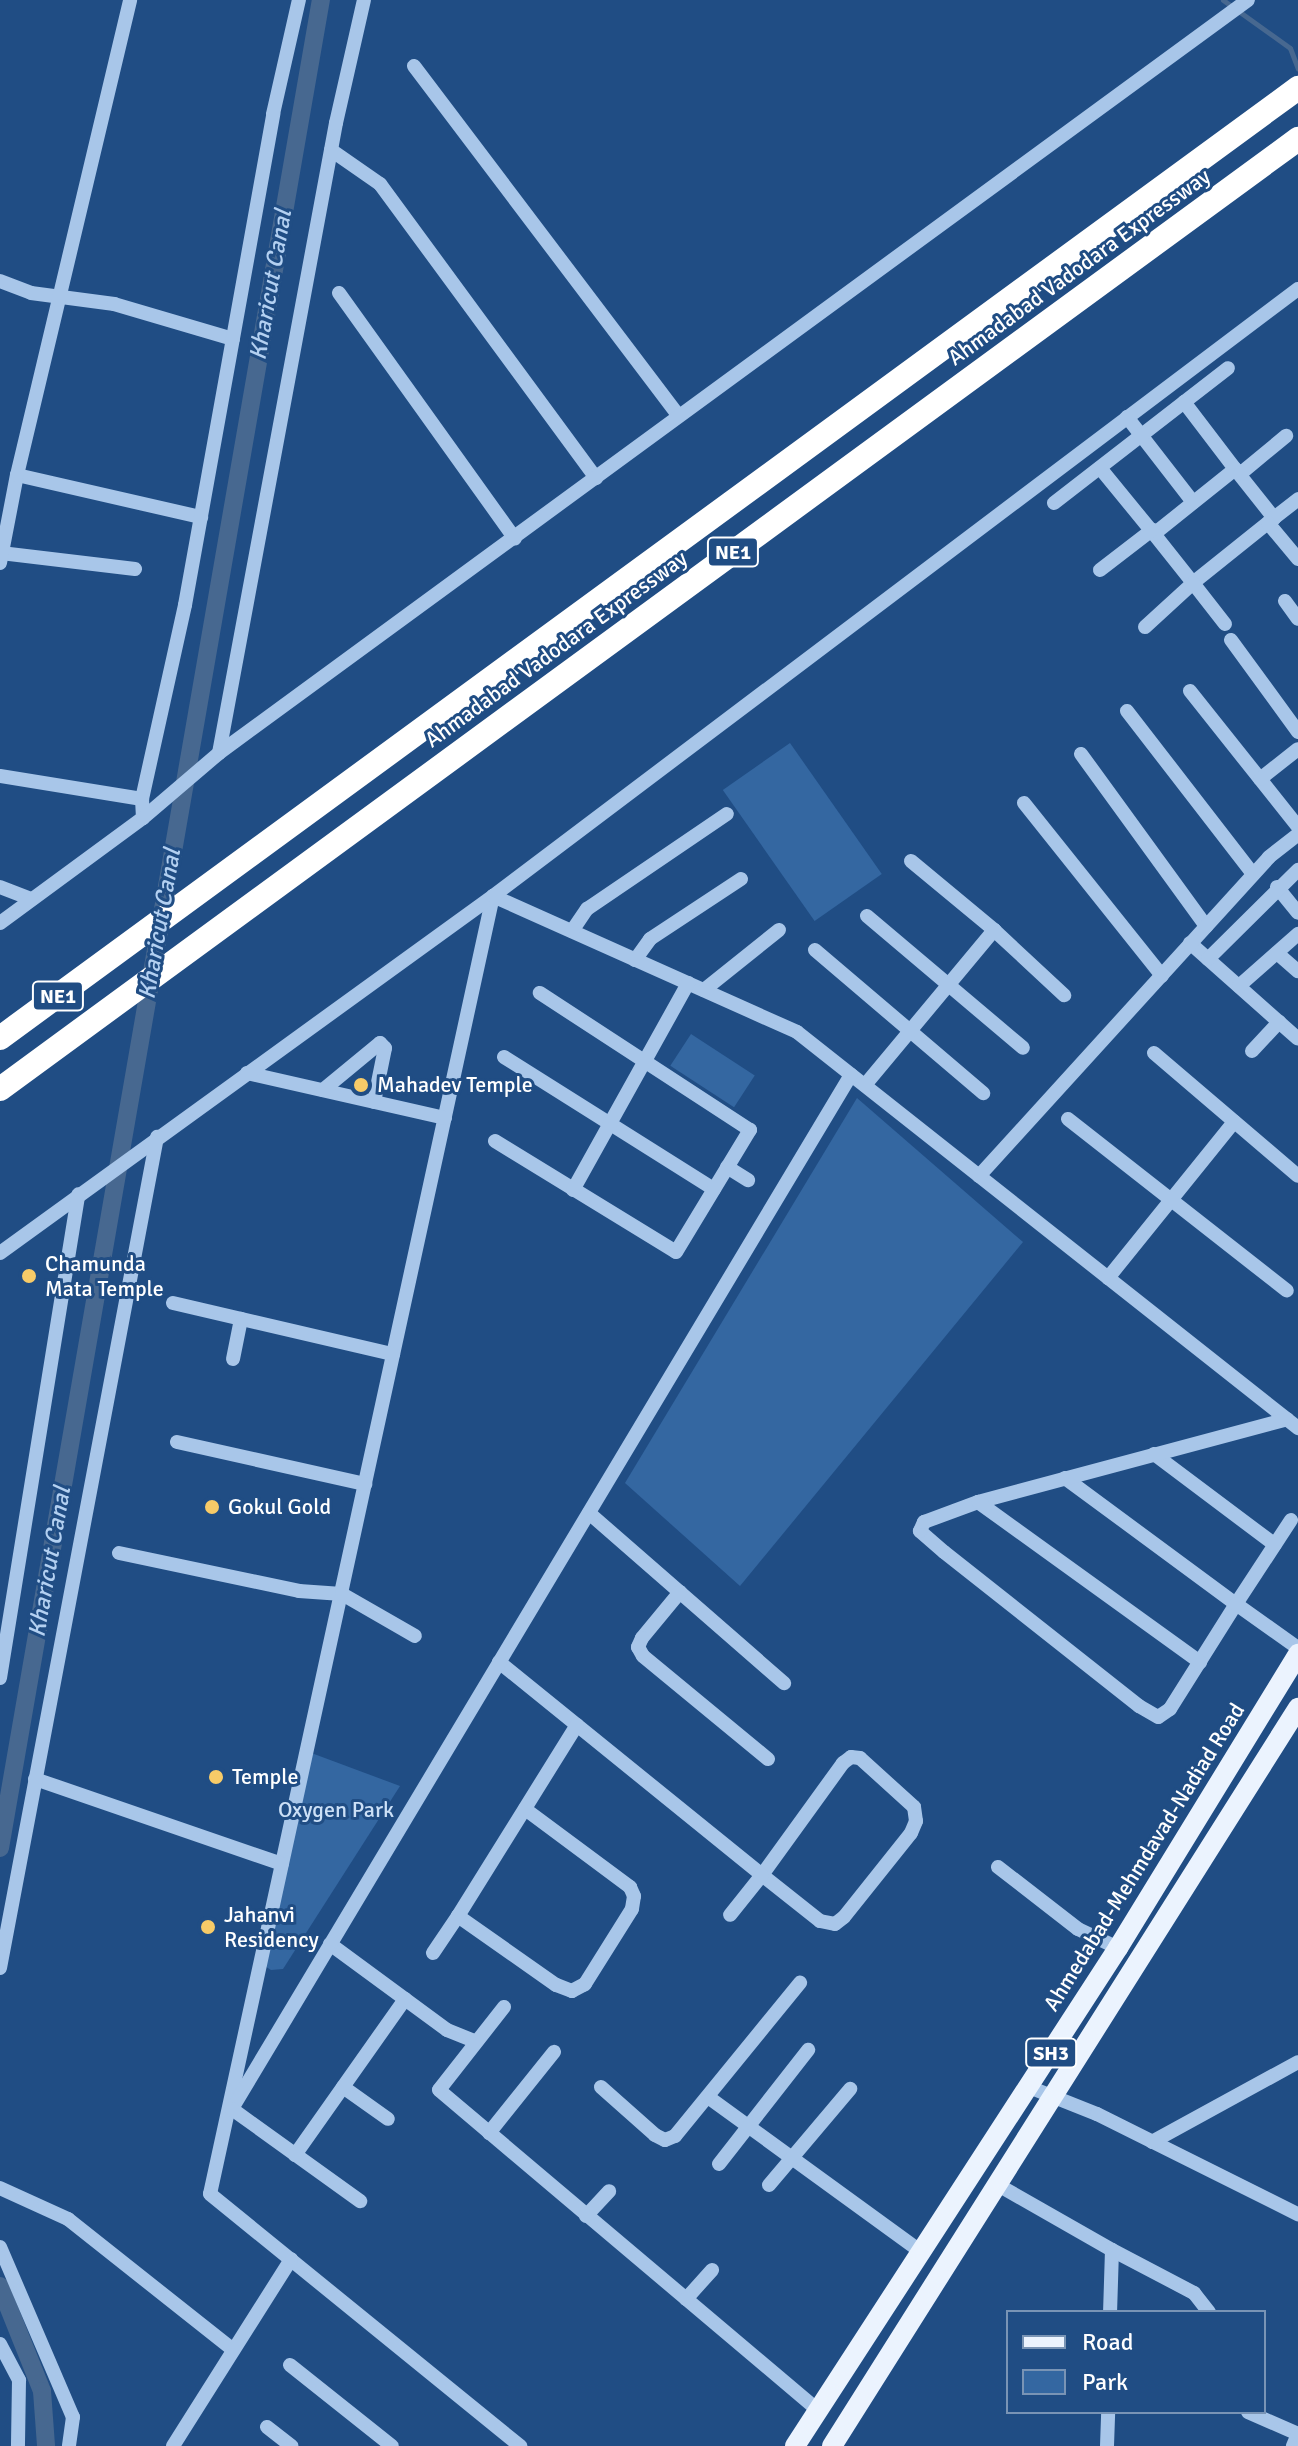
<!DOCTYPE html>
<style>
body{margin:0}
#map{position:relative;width:1298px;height:2446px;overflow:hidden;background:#204d84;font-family:Signika,sans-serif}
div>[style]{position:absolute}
.green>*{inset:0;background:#3467a1;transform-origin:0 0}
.stream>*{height:5px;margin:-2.5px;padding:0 2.5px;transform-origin:2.5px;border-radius:2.5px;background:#476890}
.canal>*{height:18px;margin:-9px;padding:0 9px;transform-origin:9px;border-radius:9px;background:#476890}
.minor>*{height:14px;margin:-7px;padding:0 7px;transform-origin:7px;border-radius:7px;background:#a8c6e9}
.major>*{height:20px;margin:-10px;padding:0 10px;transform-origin:10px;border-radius:10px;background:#ebf3fe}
.highway>*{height:24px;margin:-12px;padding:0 12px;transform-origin:12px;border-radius:12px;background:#fff}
.dots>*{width:22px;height:22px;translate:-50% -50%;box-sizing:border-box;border:4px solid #204d84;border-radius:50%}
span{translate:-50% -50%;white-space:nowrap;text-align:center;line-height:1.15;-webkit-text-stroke:6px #204d84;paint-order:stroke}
.shield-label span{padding:2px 6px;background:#204d84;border:2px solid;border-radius:6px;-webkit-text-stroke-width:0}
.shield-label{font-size:20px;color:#fff;font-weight:700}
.street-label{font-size:22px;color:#fff}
.poi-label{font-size:22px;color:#fff}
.left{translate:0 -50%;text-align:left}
.park-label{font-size:22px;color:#cce0f7}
.water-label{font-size:24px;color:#b3d0f1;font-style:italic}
.legend{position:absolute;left:1006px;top:2310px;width:260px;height:104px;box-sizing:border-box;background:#204d84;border:2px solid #7994b5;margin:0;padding:10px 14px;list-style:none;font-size:24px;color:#fff}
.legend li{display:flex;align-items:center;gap:16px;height:40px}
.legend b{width:40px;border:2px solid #7994b5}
</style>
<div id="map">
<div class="green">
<i style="left:790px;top:743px;width:160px;height:82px;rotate:55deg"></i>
<i style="left:691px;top:1034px;width:76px;height:38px;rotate:33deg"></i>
<i style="clip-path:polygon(857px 1098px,1023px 1242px,740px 1586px,625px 1483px)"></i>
<i style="clip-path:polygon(306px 1751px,400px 1786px,283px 1969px,271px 1970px,260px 1963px)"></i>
</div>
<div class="stream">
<i style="left:1223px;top:0;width:82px;rotate:35.6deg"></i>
<i style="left:1290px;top:48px;width:22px;rotate:69deg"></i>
</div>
<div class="canal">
<i style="left:0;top:1848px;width:1876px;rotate:-80.15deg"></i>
<i style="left:0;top:2286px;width:113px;rotate:68.2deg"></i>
<i style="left:42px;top:2391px;width:55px;rotate:85.8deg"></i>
</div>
<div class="minor">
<i style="left:414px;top:66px;width:438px;rotate:52.9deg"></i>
<i style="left:331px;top:150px;width:60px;rotate:34.8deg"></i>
<i style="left:380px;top:184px;width:365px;rotate:53.7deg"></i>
<i style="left:0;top:281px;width:33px;rotate:21deg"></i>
<i style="left:31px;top:293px;width:84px;rotate:7.5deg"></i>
<i style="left:114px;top:304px;width:124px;rotate:16.4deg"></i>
<i style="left:339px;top:293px;width:302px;rotate:54.4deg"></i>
<i style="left:1184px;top:402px;width:84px;rotate:52.7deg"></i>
<i style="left:1127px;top:417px;width:108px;rotate:52.2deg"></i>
<i style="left:1100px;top:468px;width:85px;rotate:50.7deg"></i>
<i style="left:1235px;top:469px;width:63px;rotate:51.5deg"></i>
<i style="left:1274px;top:518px;width:104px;rotate:141.3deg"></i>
<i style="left:1193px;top:583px;width:63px;rotate:-128.5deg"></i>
<i style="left:1154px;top:534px;width:104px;rotate:-38.7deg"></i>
<i style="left:1240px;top:474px;width:60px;rotate:-39.6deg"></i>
<i style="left:17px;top:475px;width:189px;rotate:12.9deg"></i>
<i style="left:1054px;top:503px;width:220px;rotate:-37.8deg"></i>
<i style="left:1274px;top:518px;width:31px;rotate:-38deg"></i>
<i style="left:1268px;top:523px;width:47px;rotate:50.2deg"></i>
<i style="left:1px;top:553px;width:135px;rotate:6.8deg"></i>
<i style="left:0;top:563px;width:90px;rotate:-79.1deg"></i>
<i style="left:17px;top:475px;width:488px;rotate:-76.6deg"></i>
<i style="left:1100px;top:570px;width:66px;rotate:-37.6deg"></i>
<i style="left:1285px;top:601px;width:22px;rotate:54deg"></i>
<i style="left:1145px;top:627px;width:65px;rotate:-42.5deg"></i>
<i style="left:1193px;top:583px;width:52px;rotate:52deg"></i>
<i style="left:1231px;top:640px;width:114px;rotate:53.9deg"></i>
<i style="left:1190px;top:691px;width:174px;rotate:51.5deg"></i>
<i style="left:1127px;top:711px;width:206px;rotate:52.3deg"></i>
<i style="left:219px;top:753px;width:641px;rotate:-79.48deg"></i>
<i style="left:336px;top:123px;width:126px;rotate:-77.2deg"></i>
<i style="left:1081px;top:754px;width:213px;rotate:54deg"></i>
<i style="left:0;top:776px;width:144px;rotate:9.2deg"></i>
<i style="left:1260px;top:779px;width:48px;rotate:-38.3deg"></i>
<i style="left:1024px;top:803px;width:221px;rotate:51.4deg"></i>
<i style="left:143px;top:818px;width:19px;rotate:-93deg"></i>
<i style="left:142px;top:799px;width:199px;rotate:-77.5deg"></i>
<i style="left:185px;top:605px;width:499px;rotate:-79.8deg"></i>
<i style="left:273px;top:114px;width:117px;rotate:-77.2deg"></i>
<i style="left:911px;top:861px;width:108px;rotate:39.7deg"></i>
<i style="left:994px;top:930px;width:96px;rotate:42.9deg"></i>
<i style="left:0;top:887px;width:34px;rotate:21deg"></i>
<i style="left:1277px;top:887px;width:33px;rotate:51deg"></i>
<i style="left:493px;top:896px;width:1328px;rotate:102.3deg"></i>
<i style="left:210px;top:2194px;width:400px;rotate:39.1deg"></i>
<i style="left:493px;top:896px;width:333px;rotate:24.1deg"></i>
<i style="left:797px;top:1032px;width:639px;rotate:38.32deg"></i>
<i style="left:867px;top:916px;width:204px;rotate:40.2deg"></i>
<i style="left:0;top:923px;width:177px;rotate:-36.3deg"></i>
<i style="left:143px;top:818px;width:100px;rotate:-40.5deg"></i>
<i style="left:219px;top:753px;width:1275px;rotate:-36.2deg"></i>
<i style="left:572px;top:931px;width:27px;rotate:-56deg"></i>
<i style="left:587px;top:909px;width:169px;rotate:-34.2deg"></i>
<i style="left:1190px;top:943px;width:144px;rotate:41.6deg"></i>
<i style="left:815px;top:950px;width:221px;rotate:40.4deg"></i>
<i style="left:1277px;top:953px;width:28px;rotate:41deg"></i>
<i style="left:1208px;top:959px;width:127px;rotate:-44.7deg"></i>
<i style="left:635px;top:960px;width:26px;rotate:-54deg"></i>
<i style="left:650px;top:939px;width:109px;rotate:-33.4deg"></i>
<i style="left:1239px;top:986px;width:79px;rotate:-41.4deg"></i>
<i style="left:704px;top:990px;width:96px;rotate:-38.7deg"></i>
<i style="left:1252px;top:1051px;width:40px;rotate:-47deg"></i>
<i style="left:1154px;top:1053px;width:189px;rotate:40.5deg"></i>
<i style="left:504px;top:1057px;width:248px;rotate:32.2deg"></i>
<i style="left:247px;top:1073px;width:203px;rotate:12.8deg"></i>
<i style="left:865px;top:1085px;width:202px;rotate:-50.2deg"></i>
<i style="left:323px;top:1090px;width:74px;rotate:-39.5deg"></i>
<i style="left:380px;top:1043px;width:7px;rotate:45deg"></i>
<i style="left:385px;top:1048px;width:55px;rotate:101.5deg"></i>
<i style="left:1068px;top:1119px;width:278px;rotate:38.1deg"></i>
<i style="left:495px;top:1141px;width:212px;rotate:31.5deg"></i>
<i style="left:676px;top:1252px;width:143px;rotate:-58.8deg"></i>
<i style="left:750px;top:1130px;width:251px;rotate:-146.9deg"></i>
<i style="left:727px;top:1167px;width:25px;rotate:32deg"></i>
<i style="left:979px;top:1176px;width:431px;rotate:-47.7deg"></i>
<i style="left:1269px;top:857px;width:37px;rotate:-38deg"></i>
<i style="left:573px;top:1190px;width:237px;rotate:-60.9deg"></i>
<i style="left:0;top:1253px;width:609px;rotate:-35.91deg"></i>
<i style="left:493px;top:896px;width:1008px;rotate:-37.02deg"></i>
<i style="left:1108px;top:1278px;width:201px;rotate:-51.1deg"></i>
<i style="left:173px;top:1303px;width:226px;rotate:13.1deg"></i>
<i style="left:233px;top:1359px;width:41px;rotate:-78.7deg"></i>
<i style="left:177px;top:1442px;width:193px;rotate:12.6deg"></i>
<i style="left:1154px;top:1454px;width:151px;rotate:36.9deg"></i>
<i style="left:1065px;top:1478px;width:212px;rotate:36.4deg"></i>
<i style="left:1236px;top:1604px;width:124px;rotate:122.2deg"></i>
<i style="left:1170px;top:1709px;width:14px;rotate:146deg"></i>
<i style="left:1158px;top:1717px;width:22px;rotate:-150deg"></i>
<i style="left:1139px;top:1706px;width:248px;rotate:-141.7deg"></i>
<i style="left:944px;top:1552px;width:32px;rotate:-139deg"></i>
<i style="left:920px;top:1531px;width:10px;rotate:-66deg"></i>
<i style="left:924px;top:1522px;width:58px;rotate:-20.3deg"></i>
<i style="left:978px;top:1502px;width:320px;rotate:-15deg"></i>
<i style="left:978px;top:1502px;width:274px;rotate:35.8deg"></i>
<i style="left:589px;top:1513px;width:259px;rotate:41.1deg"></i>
<i style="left:1291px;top:1520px;width:100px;rotate:123.2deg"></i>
<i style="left:1236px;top:1604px;width:76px;rotate:35.4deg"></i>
<i style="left:119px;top:1553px;width:184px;rotate:11.9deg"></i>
<i style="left:299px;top:1591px;width:43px;rotate:4deg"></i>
<i style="left:342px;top:1594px;width:84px;rotate:29.9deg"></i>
<i style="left:680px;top:1592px;width:60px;rotate:129.6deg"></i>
<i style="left:642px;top:1638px;width:10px;rotate:114deg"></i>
<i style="left:638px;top:1647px;width:10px;rotate:61deg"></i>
<i style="left:643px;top:1656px;width:162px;rotate:39.5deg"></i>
<i style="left:499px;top:1662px;width:338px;rotate:39deg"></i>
<i style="left:762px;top:1875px;width:74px;rotate:38.4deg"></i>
<i style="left:820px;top:1921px;width:15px;rotate:11deg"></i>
<i style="left:835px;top:1924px;width:11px;rotate:-38deg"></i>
<i style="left:844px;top:1917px;width:107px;rotate:-51.4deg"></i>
<i style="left:911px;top:1833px;width:13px;rotate:-67deg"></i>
<i style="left:916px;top:1821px;width:14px;rotate:-98deg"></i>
<i style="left:914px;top:1807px;width:73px;rotate:-137.8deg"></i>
<i style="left:860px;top:1758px;width:9px;rotate:-174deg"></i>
<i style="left:851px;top:1757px;width:10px;rotate:143deg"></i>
<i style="left:843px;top:1763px;width:138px;rotate:125.9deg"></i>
<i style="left:762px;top:1875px;width:51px;rotate:128.7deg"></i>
<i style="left:0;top:1678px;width:490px;rotate:-80.8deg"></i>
<i style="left:35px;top:1779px;width:261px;rotate:19deg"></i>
<i style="left:525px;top:1809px;width:131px;rotate:36.6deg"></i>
<i style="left:630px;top:1887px;width:10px;rotate:66deg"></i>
<i style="left:634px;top:1896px;width:13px;rotate:99deg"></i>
<i style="left:632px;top:1909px;width:89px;rotate:122.1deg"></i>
<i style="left:585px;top:1984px;width:15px;rotate:152deg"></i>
<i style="left:572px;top:1991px;width:17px;rotate:-159deg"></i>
<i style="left:556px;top:1985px;width:120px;rotate:-144.9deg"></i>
<i style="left:458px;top:1916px;width:225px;rotate:-58.1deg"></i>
<i style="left:998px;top:1867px;width:101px;rotate:37.8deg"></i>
<i style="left:1078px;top:1929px;width:44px;rotate:25.4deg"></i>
<i style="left:330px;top:1944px;width:145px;rotate:36.3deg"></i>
<i style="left:447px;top:2030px;width:31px;rotate:22deg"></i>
<i style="left:433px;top:1953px;width:45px;rotate:-56deg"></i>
<i style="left:0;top:1968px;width:846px;rotate:-79.3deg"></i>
<i style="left:504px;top:2007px;width:105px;rotate:128.1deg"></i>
<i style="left:439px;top:2090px;width:496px;rotate:40.2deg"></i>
<i style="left:343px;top:2087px;width:55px;rotate:35.4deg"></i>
<i style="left:601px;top:2087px;width:72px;rotate:41.6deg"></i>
<i style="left:655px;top:2135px;width:11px;rotate:27deg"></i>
<i style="left:665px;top:2140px;width:11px;rotate:-22deg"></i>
<i style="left:675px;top:2136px;width:198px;rotate:-50.8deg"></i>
<i style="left:1029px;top:2087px;width:73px;rotate:21.7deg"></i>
<i style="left:1097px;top:2114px;width:225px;rotate:26.5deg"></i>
<i style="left:708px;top:2097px;width:262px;rotate:36deg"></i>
<i style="left:233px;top:2107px;width:1203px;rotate:-59.09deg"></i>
<i style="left:232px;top:2109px;width:158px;rotate:35.7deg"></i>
<i style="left:489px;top:2133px;width:104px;rotate:-51.3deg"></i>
<i style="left:1152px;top:2142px;width:166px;rotate:-28.7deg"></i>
<i style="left:295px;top:2155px;width:191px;rotate:-54.8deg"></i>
<i style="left:719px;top:2164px;width:145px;rotate:-52deg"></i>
<i style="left:769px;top:2185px;width:126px;rotate:-49.8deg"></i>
<i style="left:998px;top:2185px;width:131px;rotate:29.7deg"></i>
<i style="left:1112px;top:2250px;width:62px;rotate:91.8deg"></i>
<i style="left:0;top:2188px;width:75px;rotate:24.5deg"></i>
<i style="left:68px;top:2219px;width:209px;rotate:38.4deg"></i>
<i style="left:586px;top:2216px;width:34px;rotate:-47deg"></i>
<i style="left:0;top:2247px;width:185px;rotate:66.8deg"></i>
<i style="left:73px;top:2417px;width:29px;rotate:98deg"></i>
<i style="left:1112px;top:2250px;width:93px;rotate:27.7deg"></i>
<i style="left:1194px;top:2293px;width:24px;rotate:52deg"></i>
<i style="left:686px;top:2299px;width:39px;rotate:-48deg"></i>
<i style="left:0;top:2344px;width:41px;rotate:62.2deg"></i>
<i style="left:19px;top:2380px;width:66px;rotate:90.9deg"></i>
<i style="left:290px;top:2365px;width:130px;rotate:38.5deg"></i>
<i style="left:1248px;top:2412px;width:55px;rotate:23.7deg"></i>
<i style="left:1298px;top:2434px;width:13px;rotate:113deg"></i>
<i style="left:267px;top:2427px;width:31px;rotate:38deg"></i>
<i style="left:173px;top:2446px;width:221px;rotate:-57.7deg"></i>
<i style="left:1107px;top:2446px;width:34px;rotate:-88deg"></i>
</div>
<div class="major">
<i style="left:795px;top:2446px;width:594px;rotate:-57.03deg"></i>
<i style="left:1118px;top:1948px;width:345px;rotate:-58.5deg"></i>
<i style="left:832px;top:2446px;width:873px;rotate:-57.73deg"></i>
</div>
<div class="highway">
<i style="left:0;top:1038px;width:1609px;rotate:-36.2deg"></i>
<i style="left:0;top:1089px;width:1609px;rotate:-36.2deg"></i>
</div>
<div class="dots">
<i style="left:361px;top:1085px;background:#f7cb68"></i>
<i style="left:29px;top:1276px;background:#f7cb68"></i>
<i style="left:212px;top:1507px;background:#f7cb68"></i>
<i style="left:216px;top:1777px;background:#f7cb68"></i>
<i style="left:208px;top:1927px;background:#f7cb68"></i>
</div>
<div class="shield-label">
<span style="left:733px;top:552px">NE1</span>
<span style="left:58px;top:996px">NE1</span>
<span style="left:1051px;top:2053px">SH3</span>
</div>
<div class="street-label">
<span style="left:1079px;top:267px;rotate:-36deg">Ahmadabad Vadodara Expressway</span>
<span style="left:556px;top:649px;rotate:-36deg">Ahmadabad Vadodara Expressway</span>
<span style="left:1144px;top:1857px;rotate:-58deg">Ahmedabad-Mehmdavad-Nadiad Road</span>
</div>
<div class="poi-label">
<span class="left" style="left:377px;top:1085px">Mahadev Temple</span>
<span class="left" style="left:45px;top:1276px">Chamunda<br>Mata Temple</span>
<span class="left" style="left:228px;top:1507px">Gokul Gold</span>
<span class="left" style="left:232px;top:1777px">Temple</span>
<span class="left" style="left:224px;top:1927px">Jahanvi<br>Residency</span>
</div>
<div class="park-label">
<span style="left:336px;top:1810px">Oxygen Park</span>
</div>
<div class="water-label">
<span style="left:271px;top:285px;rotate:-80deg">Kharicut Canal</span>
<span style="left:160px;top:924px;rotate:-80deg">Kharicut Canal</span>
<span style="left:50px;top:1562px;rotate:-80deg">Kharicut Canal</span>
</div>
<ul class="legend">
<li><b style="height:10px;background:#ebf3fe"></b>Road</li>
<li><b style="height:22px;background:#3467a1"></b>Park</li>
</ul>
</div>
